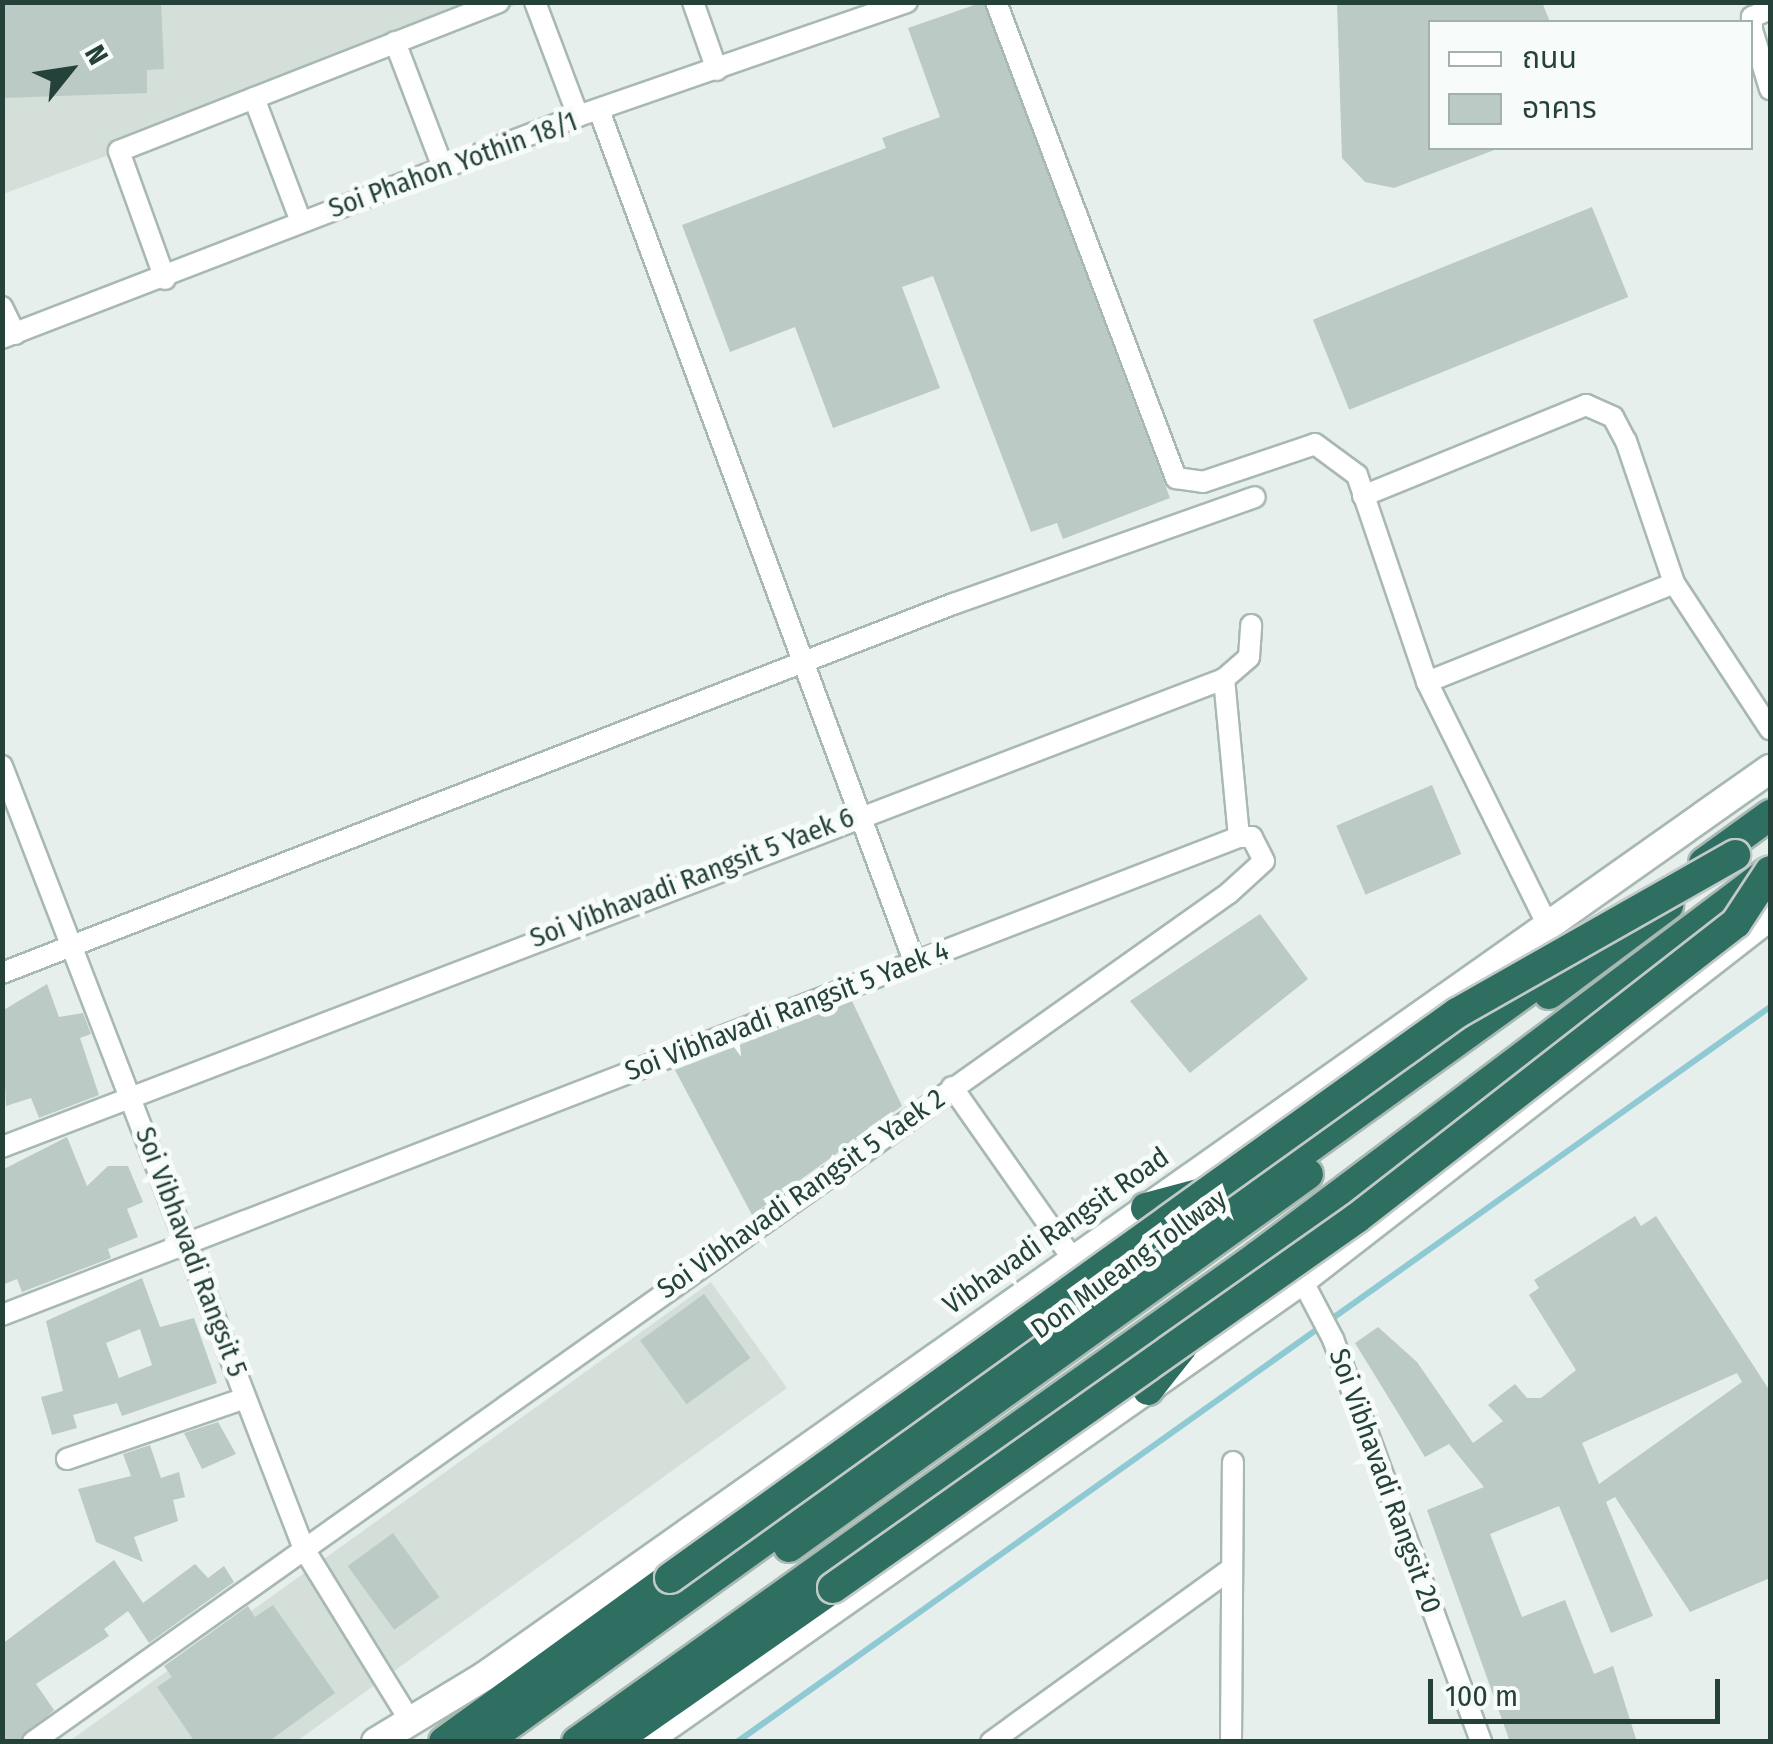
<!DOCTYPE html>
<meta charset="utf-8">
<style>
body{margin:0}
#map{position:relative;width:1773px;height:1744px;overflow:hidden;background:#e6efeb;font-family:"Fira Sans Condensed","Noto Sans Thai",sans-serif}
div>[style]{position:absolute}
.built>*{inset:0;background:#d4dfda}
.stream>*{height:6px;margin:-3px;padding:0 3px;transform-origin:3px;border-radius:3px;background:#8ec9d4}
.building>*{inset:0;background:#bbcac4;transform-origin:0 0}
.roads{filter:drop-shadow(2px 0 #a8b8b2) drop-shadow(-2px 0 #a8b8b2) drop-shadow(0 2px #a8b8b2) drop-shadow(0 -2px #a8b8b2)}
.street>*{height:20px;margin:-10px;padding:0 10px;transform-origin:10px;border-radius:10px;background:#fff}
.secondary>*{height:28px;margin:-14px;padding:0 14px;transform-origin:14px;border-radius:14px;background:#fff}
.highway>*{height:30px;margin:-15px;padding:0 15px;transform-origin:15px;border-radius:15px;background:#2f6f62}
.bridges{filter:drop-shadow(2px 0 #c2cac8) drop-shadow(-2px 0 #c2cac8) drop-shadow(0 2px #c2cac8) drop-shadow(0 -2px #c2cac8)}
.highway-bridge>*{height:30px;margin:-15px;padding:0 15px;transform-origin:15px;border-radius:15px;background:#2f6f62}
span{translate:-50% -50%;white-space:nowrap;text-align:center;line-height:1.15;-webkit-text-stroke:10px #f7fbf9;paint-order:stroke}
.street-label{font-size:28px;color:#24423a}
.frame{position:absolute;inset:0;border:5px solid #24423a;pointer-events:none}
.legend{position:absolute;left:1428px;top:20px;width:325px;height:130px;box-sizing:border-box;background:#f7fbf9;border:2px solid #a3b1ad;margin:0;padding:12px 18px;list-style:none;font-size:30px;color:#24423a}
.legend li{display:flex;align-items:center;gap:20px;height:50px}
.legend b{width:50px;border:2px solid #a3b1ad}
.north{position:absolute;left:20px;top:20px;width:100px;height:100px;-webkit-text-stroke:8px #f7fbf9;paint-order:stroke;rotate:60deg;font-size:28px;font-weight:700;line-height:40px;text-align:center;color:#24423a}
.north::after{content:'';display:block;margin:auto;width:35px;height:45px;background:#24423a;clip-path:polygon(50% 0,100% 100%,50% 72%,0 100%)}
.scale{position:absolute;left:1428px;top:1679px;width:292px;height:45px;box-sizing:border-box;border:5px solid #24423a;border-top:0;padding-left:12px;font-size:30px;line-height:35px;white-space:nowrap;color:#24423a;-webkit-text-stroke:8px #f7fbf9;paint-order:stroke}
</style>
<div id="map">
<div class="built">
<i style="clip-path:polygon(3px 3px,521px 3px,3px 194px)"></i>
<i style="clip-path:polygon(711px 1282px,787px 1388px,297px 1741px,68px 1742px)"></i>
</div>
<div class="stream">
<i style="left:737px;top:1742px;width:1268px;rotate:-35.43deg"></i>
</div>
<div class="building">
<i style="clip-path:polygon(2px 2px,161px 2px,164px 69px,147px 70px,147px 93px,2px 98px)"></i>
<i style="clip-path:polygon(983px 2px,1170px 498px,1063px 539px,1057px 523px,1031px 532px,933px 276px,902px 287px,940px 388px,833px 428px,795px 327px,730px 352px,682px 225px,886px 148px,882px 138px,940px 117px,908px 28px)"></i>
<i style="clip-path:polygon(1337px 2px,1542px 2px,1550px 22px,1430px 22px,1430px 148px,1497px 149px,1394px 188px,1365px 182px,1342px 158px)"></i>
<i style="left:1592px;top:207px;width:97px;height:301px;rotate:68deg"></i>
<i style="left:1432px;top:785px;width:75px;height:104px;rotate:67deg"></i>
<i style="clip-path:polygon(1260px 914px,1308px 979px,1190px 1073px,1130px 1001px)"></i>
<i style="clip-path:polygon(47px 984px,59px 1017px,83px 1013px,91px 1034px,80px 1038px,99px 1095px,39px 1118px,31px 1098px,6px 1106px,2px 1011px)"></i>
<i style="clip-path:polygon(852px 1001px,902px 1106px,752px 1215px,675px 1070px)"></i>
<i style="clip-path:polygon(67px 1137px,87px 1186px,108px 1166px,128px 1166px,143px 1202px,127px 1209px,138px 1237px,108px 1249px,111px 1258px,22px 1292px,17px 1279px,2px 1285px,2px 1170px)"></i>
<i style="clip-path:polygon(evenodd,1635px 1216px,1641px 1226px,1656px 1216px,1770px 1391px,1770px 1578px,1690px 1612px,1615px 1497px,1606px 1502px,1653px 1616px,1611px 1633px,1559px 1506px,1490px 1534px,1522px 1617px,1565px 1600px,1594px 1674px,1613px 1666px,1637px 1742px,1510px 1742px,1427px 1510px,1484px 1487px,1449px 1444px,1425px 1457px,1355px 1343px,1378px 1327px,1417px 1362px,1473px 1443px,1503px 1421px,1488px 1405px,1515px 1384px,1527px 1398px,1541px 1398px,1576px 1370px,1529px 1295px,1539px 1288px,1534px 1280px,1635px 1216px,1737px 1373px,1742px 1382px,1599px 1484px,1582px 1443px,1737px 1373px)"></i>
<i style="clip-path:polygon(evenodd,142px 1278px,160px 1327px,194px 1318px,217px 1383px,122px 1416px,117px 1403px,73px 1415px,77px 1428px,52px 1435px,41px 1397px,63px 1391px,46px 1321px,142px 1278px,140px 1329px,152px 1365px,119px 1378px,106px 1343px,140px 1329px)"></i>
<i style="left:704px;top:1294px;width:79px;height:79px;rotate:54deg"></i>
<i style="clip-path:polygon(218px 1422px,236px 1454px,202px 1469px,184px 1433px)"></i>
<i style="clip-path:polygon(150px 1445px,161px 1478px,179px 1472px,185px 1497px,173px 1500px,178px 1521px,134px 1537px,143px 1562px,96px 1542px,78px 1489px,131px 1476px,123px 1454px)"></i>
<i style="left:393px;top:1533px;width:79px;height:56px;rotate:54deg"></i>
<i style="clip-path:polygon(114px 1560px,143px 1603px,195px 1564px,208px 1578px,224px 1566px,234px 1582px,149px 1643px,128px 1611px,104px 1629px,109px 1636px,36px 1684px,54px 1710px,19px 1742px,2px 1742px,2px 1644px)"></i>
<i style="clip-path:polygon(273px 1605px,335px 1693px,268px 1742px,195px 1742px,157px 1687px,172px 1677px,164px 1666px,248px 1606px,255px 1617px)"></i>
</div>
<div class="roads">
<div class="street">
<i style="left:535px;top:2px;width:122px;rotate:69.3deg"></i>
<i style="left:693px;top:2px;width:72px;rotate:70.6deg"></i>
<i style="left:996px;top:2px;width:509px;rotate:69.29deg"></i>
<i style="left:1176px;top:478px;width:27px;rotate:8deg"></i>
<i style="left:1203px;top:482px;width:118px;rotate:-18.7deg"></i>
<i style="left:1315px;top:444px;width:52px;rotate:36.4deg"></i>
<i style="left:1357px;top:475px;width:219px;rotate:71.3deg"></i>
<i style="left:1427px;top:682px;width:272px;rotate:63.6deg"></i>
<i style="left:1770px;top:9px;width:20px;rotate:156deg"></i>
<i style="left:1752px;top:17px;width:13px;rotate:90deg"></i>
<i style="left:1752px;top:30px;width:62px;rotate:73deg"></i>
<i style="left:395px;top:42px;width:135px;rotate:69.1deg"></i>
<i style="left:254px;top:98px;width:133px;rotate:69.2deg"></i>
<i style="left:600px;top:113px;width:904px;rotate:69.68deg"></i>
<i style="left:165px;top:279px;width:136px;rotate:-109.8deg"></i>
<i style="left:119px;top:151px;width:408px;rotate:-21.4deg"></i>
<i style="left:2px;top:307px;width:30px;rotate:64deg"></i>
<i style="left:2px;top:338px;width:617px;rotate:-21.08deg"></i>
<i style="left:578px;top:116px;width:348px;rotate:-19.1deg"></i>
<i style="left:1363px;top:496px;width:241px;rotate:-22.2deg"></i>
<i style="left:1586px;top:405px;width:30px;rotate:24deg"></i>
<i style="left:1613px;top:417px;width:27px;rotate:62deg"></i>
<i style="left:1626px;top:441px;width:150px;rotate:71.3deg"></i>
<i style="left:1427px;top:682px;width:266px;rotate:-21.8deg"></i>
<i style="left:1674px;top:583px;width:175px;rotate:56.7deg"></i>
<i style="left:2px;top:766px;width:839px;rotate:68.91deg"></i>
<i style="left:304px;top:1549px;width:203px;rotate:58.3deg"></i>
<i style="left:2px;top:973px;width:1020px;rotate:-21.21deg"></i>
<i style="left:953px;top:604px;width:320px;rotate:-19.5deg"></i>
<i style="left:952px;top:1087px;width:209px;rotate:54.9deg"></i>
<i style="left:2px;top:1147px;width:1309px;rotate:-20.96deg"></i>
<i style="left:1224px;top:679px;width:33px;rotate:-41deg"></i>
<i style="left:1249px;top:657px;width:32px;rotate:-86deg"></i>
<i style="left:1302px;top:1280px;width:67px;rotate:62.3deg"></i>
<i style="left:1333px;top:1339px;width:429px;rotate:69.8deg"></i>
<i style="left:2px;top:1315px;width:1326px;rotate:-21.13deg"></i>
<i style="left:1239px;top:837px;width:159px;rotate:-95.4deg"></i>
<i style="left:67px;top:1459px;width:188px;rotate:-18.9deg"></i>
<i style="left:33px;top:1742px;width:1467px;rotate:-35.37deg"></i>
<i style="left:1229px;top:893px;width:47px;rotate:-42.4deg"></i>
<i style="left:1264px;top:861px;width:27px;rotate:-117deg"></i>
<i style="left:1252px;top:837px;width:13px;rotate:180deg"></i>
<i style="left:991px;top:1742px;width:296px;rotate:-35.8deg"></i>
<i style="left:1231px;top:1742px;width:280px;rotate:-89.6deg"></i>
</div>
<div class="secondary">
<i style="left:376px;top:1742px;width:127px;rotate:-31.2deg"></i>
<i style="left:485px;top:1676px;width:1573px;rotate:-35.22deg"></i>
<i style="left:644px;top:1742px;width:804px;rotate:-35.07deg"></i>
<i style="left:1302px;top:1280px;width:593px;rotate:-37.87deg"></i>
</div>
<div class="highway">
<i style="left:1704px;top:863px;width:82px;rotate:-36deg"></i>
<i style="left:1549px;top:994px;width:149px;rotate:-36.8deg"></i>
<i style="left:1146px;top:1208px;width:62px;rotate:-14.9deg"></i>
<i style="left:1148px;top:1390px;width:55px;rotate:-51.7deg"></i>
<i style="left:789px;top:1547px;width:639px;rotate:-35.7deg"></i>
<i style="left:444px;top:1742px;width:279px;rotate:-36deg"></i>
<i style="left:485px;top:1742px;width:1327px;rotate:-35.8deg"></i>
<i style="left:577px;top:1742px;width:837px;rotate:-35.51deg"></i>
<i style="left:1258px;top:1256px;width:638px;rotate:-36.98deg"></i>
<i style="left:613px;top:1742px;width:269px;rotate:-35deg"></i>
</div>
</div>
<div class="bridges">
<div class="highway-bridge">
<i style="left:670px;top:1578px;width:969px;rotate:-35.68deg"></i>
<i style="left:1457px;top:1013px;width:320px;rotate:-29.6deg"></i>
<i style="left:833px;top:1588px;width:641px;rotate:-35.23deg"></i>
<i style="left:1357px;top:1218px;width:480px;rotate:-37.9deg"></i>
<i style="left:1736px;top:923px;width:62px;rotate:-56.8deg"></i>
</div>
</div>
<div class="street-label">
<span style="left:453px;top:165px;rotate:-20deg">Soi Phahon Yothin 18/1</span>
<span style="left:692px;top:878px;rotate:-21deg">Soi Vibhavadi Rangsit 5 Yaek 6</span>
<span style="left:787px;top:1011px;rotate:-21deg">Soi Vibhavadi Rangsit 5 Yaek 4</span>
<span style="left:801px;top:1194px;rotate:-35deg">Soi Vibhavadi Rangsit 5 Yaek 2</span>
<span style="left:1056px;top:1231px;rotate:-35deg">Vibhavadi Rangsit Road</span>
<span style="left:191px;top:1252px;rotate:69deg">Soi Vibhavadi Rangsit 5</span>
<span style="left:1129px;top:1264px;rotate:-36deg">Don Mueang Tollway</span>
<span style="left:1385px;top:1481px;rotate:70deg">Soi Vibhavadi Rangsit 20</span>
</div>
<div class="frame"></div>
<ul class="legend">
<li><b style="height:12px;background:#fff"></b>ถนน</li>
<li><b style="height:28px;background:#bbcac4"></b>อาคาร</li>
</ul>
<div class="north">N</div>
<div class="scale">100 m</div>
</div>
